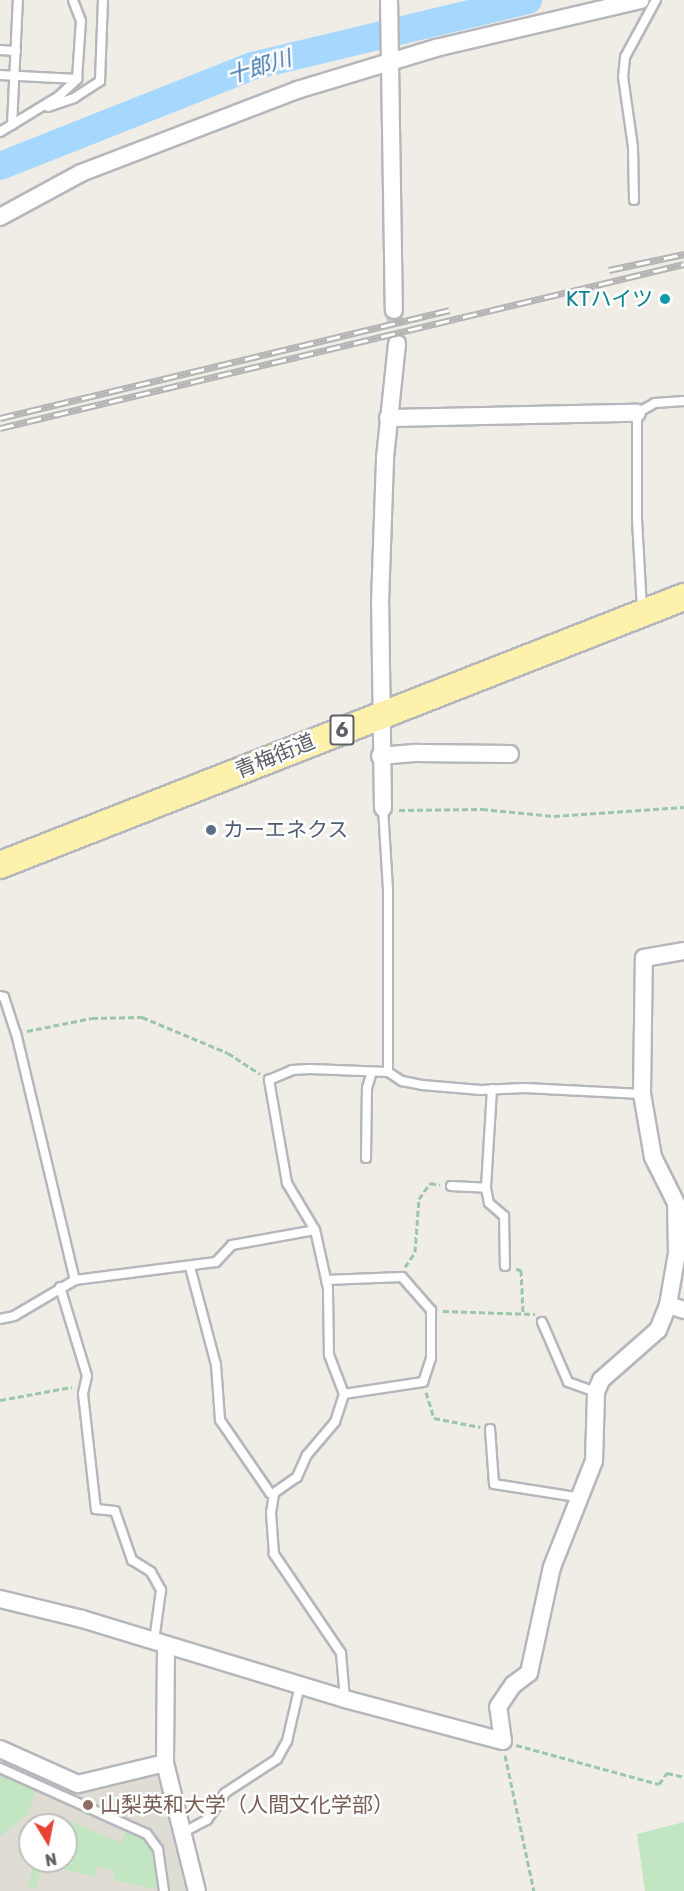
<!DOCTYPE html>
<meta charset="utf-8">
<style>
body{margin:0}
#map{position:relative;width:684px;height:1891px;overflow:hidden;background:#efede5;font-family:Rubik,"Noto Sans JP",sans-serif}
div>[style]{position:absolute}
.education>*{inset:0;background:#dfdcd3}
.green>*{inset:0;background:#c2e6c2}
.river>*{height:28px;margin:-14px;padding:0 14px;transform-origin:14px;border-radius:14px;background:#a6d7fe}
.street-tunnel>*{height:16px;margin-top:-8px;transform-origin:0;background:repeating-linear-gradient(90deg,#cacac5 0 16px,transparent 0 24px)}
.path>*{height:3px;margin-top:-1.5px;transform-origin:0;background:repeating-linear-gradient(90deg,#9bc7a8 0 6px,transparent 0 9px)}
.roads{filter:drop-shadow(2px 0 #b5b7bc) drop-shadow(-2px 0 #b5b7bc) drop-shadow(0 2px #b5b7bc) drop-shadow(0 -2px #b5b7bc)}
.lane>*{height:8px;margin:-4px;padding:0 4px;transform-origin:4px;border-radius:4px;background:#fff}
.street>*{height:16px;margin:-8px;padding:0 8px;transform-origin:8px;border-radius:8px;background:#fff}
.primary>*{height:26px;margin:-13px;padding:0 13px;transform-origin:13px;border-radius:13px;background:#fef1ab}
.rail>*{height:7px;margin-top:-3.5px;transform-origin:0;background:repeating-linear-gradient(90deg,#fff 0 14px,#b4b4b5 0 28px);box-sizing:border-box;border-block:2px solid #b4b4b5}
.dots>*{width:16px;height:16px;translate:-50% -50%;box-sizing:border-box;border:3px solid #fff;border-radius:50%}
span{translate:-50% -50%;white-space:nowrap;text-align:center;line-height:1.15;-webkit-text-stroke:5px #fff;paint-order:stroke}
.shield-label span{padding:2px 4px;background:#fff;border:2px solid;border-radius:4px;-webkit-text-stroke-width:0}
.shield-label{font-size:20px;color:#5d6065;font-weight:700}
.culture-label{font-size:21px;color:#0d838f}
.right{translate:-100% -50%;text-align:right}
.street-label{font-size:21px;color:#5d6065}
.service-label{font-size:21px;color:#4e5e75}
.left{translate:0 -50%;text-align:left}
.education-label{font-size:21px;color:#785e54}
.water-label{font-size:22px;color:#4278b0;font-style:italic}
.north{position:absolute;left:18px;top:1813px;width:60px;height:60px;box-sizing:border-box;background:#fff;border:2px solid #bebfc1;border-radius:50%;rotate:170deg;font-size:16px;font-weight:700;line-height:24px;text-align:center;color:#5d6065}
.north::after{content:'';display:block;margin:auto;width:21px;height:27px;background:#e74233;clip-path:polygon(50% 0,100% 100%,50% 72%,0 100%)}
</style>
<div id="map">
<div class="education">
<i style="clip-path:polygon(evenodd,0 1749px,78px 1784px,165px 1763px,193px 1891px,0 1891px,0 1749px,30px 1825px,66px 1825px,66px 1861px,30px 1861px,30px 1825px)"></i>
</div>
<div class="green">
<i style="clip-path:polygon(0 1770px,37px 1785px,28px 1814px,0 1836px)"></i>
<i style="clip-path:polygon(48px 1812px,122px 1843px,127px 1826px,147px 1834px,158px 1849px,164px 1891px,113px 1880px,116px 1871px,98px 1866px,95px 1877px,42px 1864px,36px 1888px,28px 1886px,35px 1861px,66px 1861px,66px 1825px,45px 1825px)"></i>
<i style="clip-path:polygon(684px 1822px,684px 1891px,645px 1891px,637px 1834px)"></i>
</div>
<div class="river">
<i style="left:0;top:166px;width:272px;rotate:-21.6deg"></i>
<i style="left:253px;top:66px;width:283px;rotate:-13.5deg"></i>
</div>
<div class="street-tunnel">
<i style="left:394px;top:310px;width:34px;rotate:85deg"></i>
</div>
<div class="path">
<i style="left:399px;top:810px;width:83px;rotate:-0.7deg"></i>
<i style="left:482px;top:809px;width:72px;rotate:5.6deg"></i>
<i style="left:554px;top:816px;width:130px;rotate:-4deg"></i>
<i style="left:27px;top:1031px;width:66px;rotate:-11.3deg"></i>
<i style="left:92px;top:1018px;width:50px;rotate:-1.1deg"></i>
<i style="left:142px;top:1017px;width:93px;rotate:22.7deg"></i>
<i style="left:228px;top:1053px;width:38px;rotate:33deg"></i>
<i style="left:405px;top:1267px;width:18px;rotate:-56deg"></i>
<i style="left:415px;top:1252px;width:53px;rotate:-85.7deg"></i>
<i style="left:419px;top:1199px;width:19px;rotate:-55deg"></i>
<i style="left:430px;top:1183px;width:10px;rotate:11deg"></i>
<i style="left:516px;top:1269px;width:5px;rotate:11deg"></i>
<i style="left:521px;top:1270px;width:43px;rotate:87.3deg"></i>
<i style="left:443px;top:1311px;width:92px;rotate:1.9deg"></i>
<i style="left:426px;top:1392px;width:27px;rotate:73deg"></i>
<i style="left:434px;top:1418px;width:47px;rotate:11.1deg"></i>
<i style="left:0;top:1400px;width:73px;rotate:-10.2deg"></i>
<i style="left:516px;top:1745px;width:148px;rotate:15.3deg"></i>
<i style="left:659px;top:1784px;width:14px;rotate:-54deg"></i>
<i style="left:667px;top:1773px;width:17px;rotate:13deg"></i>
<i style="left:505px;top:1755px;width:139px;rotate:78deg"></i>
</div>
<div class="roads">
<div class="lane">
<i style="left:0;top:50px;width:16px;rotate:4deg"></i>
<i style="left:0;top:75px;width:77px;rotate:3deg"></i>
<i style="left:48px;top:107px;width:28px;rotate:-19deg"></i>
<i style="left:74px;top:98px;width:31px;rotate:-33deg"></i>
<i style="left:100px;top:81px;width:81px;rotate:-87.9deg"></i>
<i style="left:12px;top:125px;width:125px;rotate:-87.3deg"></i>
<i style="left:0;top:132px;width:69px;rotate:-31.4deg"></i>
<i style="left:59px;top:96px;width:25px;rotate:-43deg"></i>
<i style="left:77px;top:79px;width:58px;rotate:-86.1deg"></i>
<i style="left:81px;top:21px;width:22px;rotate:-111deg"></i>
<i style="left:634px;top:200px;width:53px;rotate:-91.1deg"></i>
<i style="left:633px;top:147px;width:71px;rotate:-98.1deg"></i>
<i style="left:623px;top:77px;width:20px;rotate:-84deg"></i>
<i style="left:625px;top:57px;width:65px;rotate:-61.5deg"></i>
<i style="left:642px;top:609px;width:90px;rotate:-93.2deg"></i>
<i style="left:637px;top:519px;width:106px;rotate:-90deg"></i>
<i style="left:637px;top:413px;width:21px;rotate:-29deg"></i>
<i style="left:655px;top:403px;width:29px;rotate:-4deg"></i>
<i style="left:383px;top:808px;width:82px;rotate:86.5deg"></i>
<i style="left:388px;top:890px;width:182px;rotate:90deg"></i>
<i style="left:0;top:996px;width:4px;rotate:14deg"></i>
<i style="left:4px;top:997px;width:38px;rotate:72deg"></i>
<i style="left:16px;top:1033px;width:254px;rotate:76.6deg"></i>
<i style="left:492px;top:1089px;width:99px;rotate:93.5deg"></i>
<i style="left:486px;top:1188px;width:15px;rotate:79deg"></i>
<i style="left:489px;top:1203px;width:20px;rotate:41deg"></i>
<i style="left:504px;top:1216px;width:50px;rotate:88.9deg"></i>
<i style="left:366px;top:1158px;width:70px;rotate:-89.2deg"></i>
<i style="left:367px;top:1088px;width:17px;rotate:-73deg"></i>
<i style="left:451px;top:1186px;width:35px;rotate:3deg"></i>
<i style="left:190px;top:1267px;width:101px;rotate:75.1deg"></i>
<i style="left:216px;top:1365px;width:55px;rotate:85.8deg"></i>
<i style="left:220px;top:1420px;width:88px;rotate:55.6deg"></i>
<i style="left:270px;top:1493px;width:4px"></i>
<i style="left:326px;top:1280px;width:76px;rotate:-2.3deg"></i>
<i style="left:402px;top:1277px;width:44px;rotate:48.7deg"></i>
<i style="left:431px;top:1310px;width:48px;rotate:90deg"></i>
<i style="left:431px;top:1358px;width:25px;rotate:108deg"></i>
<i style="left:423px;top:1382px;width:80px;rotate:171.4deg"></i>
<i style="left:60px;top:1287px;width:93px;rotate:73.1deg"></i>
<i style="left:87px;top:1376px;width:18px;rotate:103deg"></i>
<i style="left:83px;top:1394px;width:116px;rotate:83.6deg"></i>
<i style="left:96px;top:1509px;width:19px;rotate:6deg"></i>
<i style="left:115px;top:1511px;width:52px;rotate:70.9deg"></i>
<i style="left:132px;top:1560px;width:22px;rotate:32deg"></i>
<i style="left:151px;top:1572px;width:21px;rotate:61deg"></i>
<i style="left:161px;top:1590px;width:51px;rotate:97.8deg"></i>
<i style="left:0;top:1319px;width:14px;rotate:-12deg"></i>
<i style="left:14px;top:1316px;width:71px;rotate:-30.5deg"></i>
<i style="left:75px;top:1280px;width:142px;rotate:-7.3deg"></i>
<i style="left:216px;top:1262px;width:23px;rotate:-47deg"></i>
<i style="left:232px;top:1245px;width:84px;rotate:-10.2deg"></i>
<i style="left:542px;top:1322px;width:65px;rotate:66.6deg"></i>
<i style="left:568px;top:1382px;width:30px;rotate:20deg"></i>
<i style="left:490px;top:1429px;width:55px;rotate:85.8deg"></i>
<i style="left:494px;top:1484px;width:89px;rotate:9deg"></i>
<i style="left:345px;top:1699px;width:46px;rotate:-95deg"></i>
<i style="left:341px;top:1653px;width:120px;rotate:-124.1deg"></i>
<i style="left:274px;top:1554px;width:41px;rotate:-94.2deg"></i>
<i style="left:271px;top:1513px;width:20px;rotate:-81deg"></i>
<i style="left:274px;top:1493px;width:28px;rotate:-35deg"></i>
<i style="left:297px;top:1477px;width:24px;rotate:-66deg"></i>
<i style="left:307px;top:1455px;width:43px;rotate:-49.7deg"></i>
<i style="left:335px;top:1422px;width:29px;rotate:-72deg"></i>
<i style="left:344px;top:1394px;width:42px;rotate:-111deg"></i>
<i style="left:329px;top:1355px;width:67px;rotate:-90.9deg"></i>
<i style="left:328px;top:1288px;width:59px;rotate:-102.6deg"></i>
<i style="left:315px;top:1230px;width:55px;rotate:-120.8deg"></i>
<i style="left:287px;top:1183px;width:105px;rotate:-99.9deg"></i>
<i style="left:269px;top:1080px;width:25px;rotate:-23deg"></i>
<i style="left:292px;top:1070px;width:18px;rotate:-3deg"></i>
<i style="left:310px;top:1069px;width:78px;rotate:2.2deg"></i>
<i style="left:388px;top:1072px;width:17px;rotate:33deg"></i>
<i style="left:402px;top:1081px;width:20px;rotate:11deg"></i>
<i style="left:422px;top:1085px;width:59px;rotate:4.8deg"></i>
<i style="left:481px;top:1090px;width:44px;rotate:-2.6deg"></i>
<i style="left:525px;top:1088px;width:117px;rotate:2.9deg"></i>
<i style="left:0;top:1768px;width:161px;rotate:24.2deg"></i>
<i style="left:147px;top:1834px;width:19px;rotate:54deg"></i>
<i style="left:158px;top:1849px;width:42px;rotate:81.9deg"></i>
<i style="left:184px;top:1832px;width:26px;rotate:-28deg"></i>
<i style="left:207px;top:1820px;width:32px;rotate:-56deg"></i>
<i style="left:225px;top:1793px;width:62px;rotate:-33.2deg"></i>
<i style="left:277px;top:1759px;width:21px;rotate:-61deg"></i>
<i style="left:287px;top:1741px;width:57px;rotate:-76.9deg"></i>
</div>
<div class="street">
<i style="left:389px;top:0;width:310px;rotate:89.1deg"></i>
<i style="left:0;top:217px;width:92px;rotate:-28.5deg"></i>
<i style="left:81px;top:173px;width:231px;rotate:-21deg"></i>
<i style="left:297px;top:90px;width:145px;rotate:-16.8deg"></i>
<i style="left:436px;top:48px;width:210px;rotate:-13.2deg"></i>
<i style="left:388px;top:418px;width:249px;rotate:-1.2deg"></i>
<i style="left:380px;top:756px;width:37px;rotate:-5deg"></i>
<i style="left:417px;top:753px;width:93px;rotate:0.6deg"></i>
<i style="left:383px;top:808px;width:205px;rotate:-90.8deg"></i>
<i style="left:380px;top:603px;width:145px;rotate:-88deg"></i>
<i style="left:385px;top:458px;width:115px;rotate:-84deg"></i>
<i style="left:668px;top:1305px;width:17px;rotate:17deg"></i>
<i style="left:0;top:1599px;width:84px;rotate:13.7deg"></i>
<i style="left:82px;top:1619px;width:275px;rotate:16.9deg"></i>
<i style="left:345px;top:1699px;width:163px;rotate:14.9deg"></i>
<i style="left:166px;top:1645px;width:118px;rotate:90.5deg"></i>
<i style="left:165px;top:1763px;width:132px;rotate:76deg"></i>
<i style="left:503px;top:1741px;width:34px;rotate:-98deg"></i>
<i style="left:498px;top:1707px;width:27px;rotate:-56deg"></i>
<i style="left:513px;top:1685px;width:20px;rotate:-37deg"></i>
<i style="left:529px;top:1673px;width:108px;rotate:-77.8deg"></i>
<i style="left:552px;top:1567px;width:114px;rotate:-68.4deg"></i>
<i style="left:594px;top:1461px;width:69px;rotate:-88.3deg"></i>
<i style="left:596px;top:1392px;width:13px;rotate:-67deg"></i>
<i style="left:601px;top:1380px;width:76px;rotate:-41.3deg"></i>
<i style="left:658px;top:1330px;width:27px;rotate:-68deg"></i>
<i style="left:668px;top:1305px;width:53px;rotate:-80.2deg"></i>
<i style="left:677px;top:1253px;width:50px;rotate:-91.1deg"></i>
<i style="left:676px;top:1203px;width:51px;rotate:-116.6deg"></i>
<i style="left:653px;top:1157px;width:64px;rotate:-99.9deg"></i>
<i style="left:642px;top:1094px;width:136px;rotate:-89.2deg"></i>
<i style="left:644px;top:958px;width:41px;rotate:-9.9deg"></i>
<i style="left:0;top:1749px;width:85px;rotate:24.2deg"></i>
<i style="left:78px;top:1784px;width:89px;rotate:-13.6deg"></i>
</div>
<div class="primary">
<i style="left:0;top:865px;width:735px;rotate:-21.4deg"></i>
</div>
</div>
<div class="rail">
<i style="left:609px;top:270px;width:77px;rotate:-12deg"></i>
<i style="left:0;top:418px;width:462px;rotate:-13.5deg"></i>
<i style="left:0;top:428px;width:703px;rotate:-13.48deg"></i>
</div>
<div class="dots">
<i style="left:665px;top:299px;background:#0f9aa8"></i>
<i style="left:211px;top:830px;background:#5c6f8a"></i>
<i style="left:88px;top:1805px;background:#8d6e63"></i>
</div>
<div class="shield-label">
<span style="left:342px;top:730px">6</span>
</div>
<div class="culture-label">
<span class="right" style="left:653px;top:299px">KTハイツ</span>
</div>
<div class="street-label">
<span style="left:275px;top:756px;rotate:-22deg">青梅街道</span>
</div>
<div class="service-label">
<span class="left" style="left:223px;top:830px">カーエネクス</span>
</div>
<div class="education-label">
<span class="left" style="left:100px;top:1805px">山梨英和大学（人間文化学部）</span>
</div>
<div class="water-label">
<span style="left:259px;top:67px;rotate:-17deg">十郎川</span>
</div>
<div class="north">N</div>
</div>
